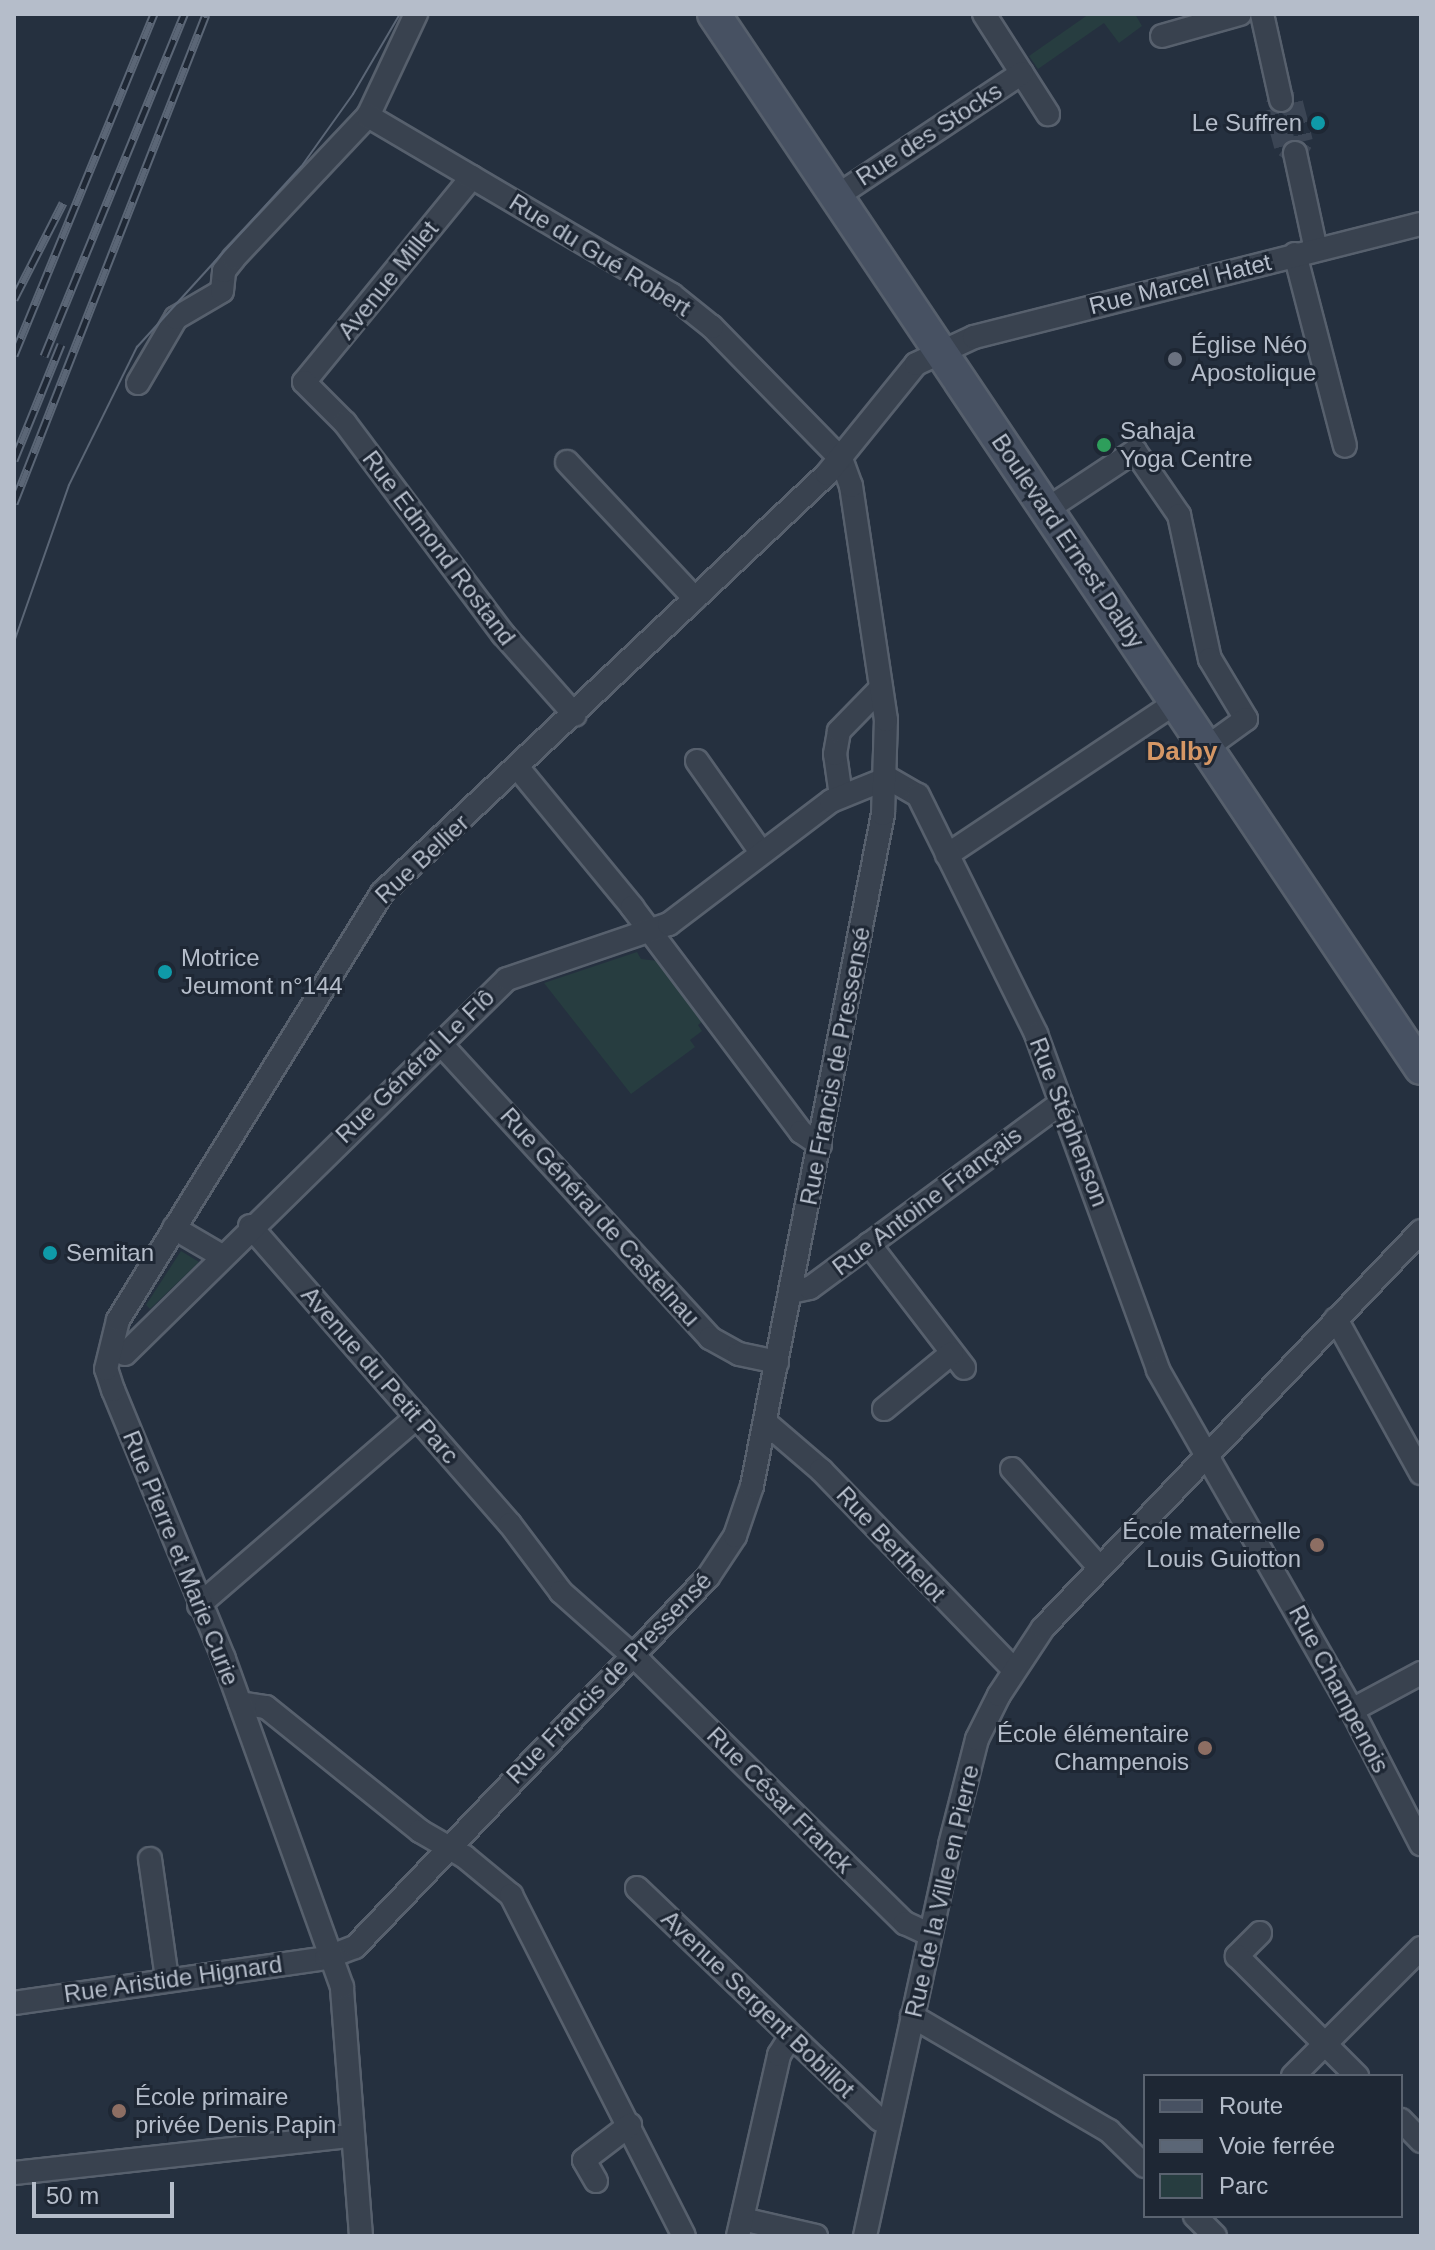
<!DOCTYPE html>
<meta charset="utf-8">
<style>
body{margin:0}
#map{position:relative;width:1435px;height:2250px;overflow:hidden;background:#25303f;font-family:Arial,sans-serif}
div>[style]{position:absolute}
.green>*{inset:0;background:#273d40}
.street-tunnel>*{height:22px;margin-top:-11px;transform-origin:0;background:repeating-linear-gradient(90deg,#3b4554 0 22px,transparent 0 33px)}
.roads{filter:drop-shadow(2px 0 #57606d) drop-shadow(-2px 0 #57606d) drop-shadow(0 2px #57606d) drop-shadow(0 -2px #57606d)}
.street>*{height:22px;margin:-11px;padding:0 11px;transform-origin:11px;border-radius:11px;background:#39424f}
.secondary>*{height:32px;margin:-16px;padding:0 16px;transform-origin:16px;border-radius:16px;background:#475162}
.tram>*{height:2px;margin:-1px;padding:0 1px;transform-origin:1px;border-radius:1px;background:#5b6676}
.rail>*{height:9px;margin-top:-4.5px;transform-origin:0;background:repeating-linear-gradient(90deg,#1e2734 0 18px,#5b6676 0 36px);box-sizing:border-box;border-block:2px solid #5b6676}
.dots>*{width:22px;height:22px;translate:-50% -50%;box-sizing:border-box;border:4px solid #1e2734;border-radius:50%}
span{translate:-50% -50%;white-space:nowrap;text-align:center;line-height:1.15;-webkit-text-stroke:6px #1e2734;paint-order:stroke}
.poi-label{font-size:24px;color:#b5bdca}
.right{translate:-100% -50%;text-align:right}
.left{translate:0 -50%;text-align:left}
.street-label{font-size:24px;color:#b5bdca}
.neighbourhood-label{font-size:26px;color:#d59765;font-weight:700}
.frame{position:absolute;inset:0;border:16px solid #b5bdca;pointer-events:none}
.legend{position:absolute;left:1143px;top:2074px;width:260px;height:144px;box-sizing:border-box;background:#1e2734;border:2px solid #5a6370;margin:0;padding:10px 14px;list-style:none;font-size:24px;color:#b5bdca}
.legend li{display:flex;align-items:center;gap:16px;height:40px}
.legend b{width:40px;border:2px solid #5a6370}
.scale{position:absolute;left:32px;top:2182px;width:142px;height:36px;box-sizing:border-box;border:4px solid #b5bdca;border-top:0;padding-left:10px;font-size:24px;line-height:28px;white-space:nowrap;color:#b5bdca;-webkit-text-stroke:6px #1e2734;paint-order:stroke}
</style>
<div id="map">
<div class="green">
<i style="clip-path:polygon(1089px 14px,1135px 14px,1142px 26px,1119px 43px,1104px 23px,1038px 69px,1029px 56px)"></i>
<i style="clip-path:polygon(637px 952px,641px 959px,658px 961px,704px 1020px,698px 1025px,702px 1031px,690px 1040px,695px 1047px,631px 1094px,544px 983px)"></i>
<i style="clip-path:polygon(181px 1251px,199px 1262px,150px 1309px,146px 1305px)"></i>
</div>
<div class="street-tunnel">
<i style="left:1281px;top:100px;width:11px;rotate:15deg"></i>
<i style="left:1292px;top:103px;width:40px;rotate:75.6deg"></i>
<i style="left:1302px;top:142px;width:13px;rotate:122deg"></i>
<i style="left:1295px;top:153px;width:12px;rotate:-145deg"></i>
<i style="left:1285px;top:146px;width:39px;rotate:-105deg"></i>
<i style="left:1275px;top:108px;width:10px;rotate:-53deg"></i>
</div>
<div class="roads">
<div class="street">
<i style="left:984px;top:14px;width:119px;rotate:57.4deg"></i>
<i style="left:1262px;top:14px;width:88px;rotate:77.5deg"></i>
<i style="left:1162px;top:36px;width:81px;rotate:-15.8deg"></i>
<i style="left:1295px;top:153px;width:99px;rotate:77.8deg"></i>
<i style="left:472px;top:177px;width:265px;rotate:129.3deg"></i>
<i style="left:304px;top:382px;width:58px;rotate:45deg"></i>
<i style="left:345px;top:423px;width:264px;rotate:53.2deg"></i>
<i style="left:503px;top:634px;width:108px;rotate:48.4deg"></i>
<i style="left:837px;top:196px;width:222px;rotate:-33.6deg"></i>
<i style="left:1295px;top:254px;width:198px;rotate:75.4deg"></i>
<i style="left:138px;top:383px;width:75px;rotate:-59.7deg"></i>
<i style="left:176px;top:318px;width:53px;rotate:-30.4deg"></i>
<i style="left:222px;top:291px;width:20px;rotate:-84deg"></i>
<i style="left:224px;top:271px;width:16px;rotate:-52deg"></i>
<i style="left:234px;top:258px;width:195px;rotate:-46.7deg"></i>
<i style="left:368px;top:116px;width:113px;rotate:-64.8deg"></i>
<i style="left:567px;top:462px;width:187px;rotate:46.9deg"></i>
<i style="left:1046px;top:510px;width:107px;rotate:-33.5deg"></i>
<i style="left:1135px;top:451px;width:78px;rotate:55.5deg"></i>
<i style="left:1179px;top:515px;width:147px;rotate:77.9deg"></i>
<i style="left:1210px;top:659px;width:70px;rotate:59deg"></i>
<i style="left:1246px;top:719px;width:49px;rotate:144.1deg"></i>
<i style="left:697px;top:761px;width:111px;rotate:54.9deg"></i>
<i style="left:518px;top:768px;width:180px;rotate:50.6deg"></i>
<i style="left:632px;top:907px;width:281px;rotate:53.1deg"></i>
<i style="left:801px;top:1132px;width:23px;rotate:34deg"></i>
<i style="left:841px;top:796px;width:42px;rotate:-98.1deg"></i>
<i style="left:835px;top:754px;width:23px;rotate:-80deg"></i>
<i style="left:839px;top:731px;width:59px;rotate:-45.7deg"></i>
<i style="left:947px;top:855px;width:275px;rotate:-33.7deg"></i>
<i style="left:440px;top:1043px;width:400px;rotate:47.5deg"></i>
<i style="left:710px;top:1338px;width:33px;rotate:29deg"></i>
<i style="left:739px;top:1354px;width:39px;rotate:12deg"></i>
<i style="left:250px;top:1226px;width:395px;rotate:48.9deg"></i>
<i style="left:510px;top:1524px;width:85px;rotate:53.1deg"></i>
<i style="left:561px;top:1592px;width:107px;rotate:41.6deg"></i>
<i style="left:641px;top:1663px;width:371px;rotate:44.6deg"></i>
<i style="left:905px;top:1923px;width:26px;rotate:25deg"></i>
<i style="left:174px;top:1228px;width:53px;rotate:30.4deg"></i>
<i style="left:869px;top:1244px;width:156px;rotate:52.5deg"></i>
<i style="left:791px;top:1292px;width:19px;rotate:-12deg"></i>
<i style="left:810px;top:1288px;width:312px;rotate:-36.4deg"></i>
<i style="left:1336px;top:1319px;width:176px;rotate:61.1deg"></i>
<i style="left:125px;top:1354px;width:535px;rotate:-44.47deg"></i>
<i style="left:507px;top:979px;width:171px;rotate:-18.8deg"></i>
<i style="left:669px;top:924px;width:203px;rotate:-37.2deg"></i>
<i style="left:831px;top:801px;width:61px;rotate:-22deg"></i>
<i style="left:888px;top:778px;width:34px;rotate:30deg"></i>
<i style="left:918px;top:795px;width:267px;rotate:63.7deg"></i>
<i style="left:1036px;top:1034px;width:357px;rotate:70deg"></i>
<i style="left:1158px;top:1370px;width:391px;rotate:60.3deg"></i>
<i style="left:1352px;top:1710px;width:151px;rotate:62.8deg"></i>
<i style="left:884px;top:1409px;width:88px;rotate:-39.5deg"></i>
<i style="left:765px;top:1422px;width:74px;rotate:40.6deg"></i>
<i style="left:821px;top:1470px;width:278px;rotate:46deg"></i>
<i style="left:1012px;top:1469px;width:131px;rotate:48.4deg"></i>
<i style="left:199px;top:1605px;width:288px;rotate:-40.8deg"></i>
<i style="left:240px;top:1703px;width:26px;rotate:9deg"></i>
<i style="left:266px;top:1707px;width:198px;rotate:38.8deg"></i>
<i style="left:420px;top:1831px;width:52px;rotate:30deg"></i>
<i style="left:465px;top:1857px;width:60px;rotate:39.6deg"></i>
<i style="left:511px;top:1895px;width:382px;rotate:63.1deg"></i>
<i style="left:1352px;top:1710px;width:78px;rotate:-28.2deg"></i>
<i style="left:150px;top:1859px;width:121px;rotate:81.9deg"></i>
<i style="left:637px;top:1888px;width:336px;rotate:43.7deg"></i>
<i style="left:1260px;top:1933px;width:33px;rotate:135deg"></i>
<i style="left:1237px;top:1956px;width:170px;rotate:45deg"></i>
<i style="left:14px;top:2003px;width:315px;rotate:-8.2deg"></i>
<i style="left:326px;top:1958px;width:31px;rotate:-21deg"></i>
<i style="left:355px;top:1947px;width:511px;rotate:-46.35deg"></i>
<i style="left:708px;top:1577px;width:49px;rotate:-56.6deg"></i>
<i style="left:735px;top:1536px;width:53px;rotate:-71.2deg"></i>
<i style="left:752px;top:1486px;width:685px;rotate:-78.97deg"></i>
<i style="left:883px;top:814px;width:94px;rotate:-88.2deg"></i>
<i style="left:886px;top:720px;width:237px;rotate:-98.5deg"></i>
<i style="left:851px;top:486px;width:29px;rotate:-110deg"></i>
<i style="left:841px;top:459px;width:185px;rotate:-134.3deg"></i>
<i style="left:712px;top:327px;width:51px;rotate:-141.3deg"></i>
<i style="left:672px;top:295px;width:353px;rotate:-149.5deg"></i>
<i style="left:912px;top:2016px;width:228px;rotate:30.3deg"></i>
<i style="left:1109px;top:2131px;width:50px;rotate:44.2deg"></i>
<i style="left:1293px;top:2076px;width:181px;rotate:-45deg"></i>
<i style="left:1401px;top:2120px;width:29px;rotate:46deg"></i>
<i style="left:14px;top:2173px;width:339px;rotate:-6.3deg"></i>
<i style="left:596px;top:2181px;width:24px;rotate:-120deg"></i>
<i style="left:584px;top:2160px;width:58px;rotate:-37.3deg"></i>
<i style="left:1195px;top:2216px;width:28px;rotate:45deg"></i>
<i style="left:742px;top:2219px;width:76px;rotate:12.9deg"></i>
<i style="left:361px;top:2236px;width:250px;rotate:-94.4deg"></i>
<i style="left:342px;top:1987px;width:349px;rotate:-109.8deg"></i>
<i style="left:224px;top:1659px;width:291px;rotate:-112.4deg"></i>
<i style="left:113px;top:1390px;width:22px;rotate:-108deg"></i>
<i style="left:106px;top:1369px;width:50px;rotate:-76.2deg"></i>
<i style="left:118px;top:1320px;width:502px;rotate:-58.27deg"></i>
<i style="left:382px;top:893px;width:611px;rotate:-43.28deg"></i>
<i style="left:827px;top:474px;width:141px;rotate:-51deg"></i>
<i style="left:916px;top:364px;width:64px;rotate:-25deg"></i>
<i style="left:974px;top:337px;width:461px;rotate:-14.2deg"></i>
<i style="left:738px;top:2236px;width:186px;rotate:-77.2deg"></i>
<i style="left:779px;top:2055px;width:22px;rotate:-58deg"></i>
<i style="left:865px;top:2236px;width:400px;rotate:-77.7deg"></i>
<i style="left:950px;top:1845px;width:109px;rotate:-75.7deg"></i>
<i style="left:977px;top:1739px;width:49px;rotate:-63.4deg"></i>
<i style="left:999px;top:1695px;width:80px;rotate:-56.7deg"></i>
<i style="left:1043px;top:1628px;width:548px;rotate:-46.4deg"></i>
</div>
<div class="secondary">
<i style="left:714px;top:14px;width:1269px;rotate:56.15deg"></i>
</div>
</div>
<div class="tram">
<i style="left:14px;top:642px;width:166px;rotate:-70.7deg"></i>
<i style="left:69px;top:485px;width:154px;rotate:-63.8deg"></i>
<i style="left:137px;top:347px;width:244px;rotate:-47.7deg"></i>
<i style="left:301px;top:167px;width:90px;rotate:-54.5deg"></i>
<i style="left:353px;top:94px;width:93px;rotate:-59.6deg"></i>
</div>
<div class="rail">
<i style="left:14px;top:299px;width:108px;rotate:-63deg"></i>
<i style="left:14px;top:355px;width:369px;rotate:-67.7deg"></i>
<i style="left:44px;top:356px;width:370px;rotate:-67.7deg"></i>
<i style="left:14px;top:460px;width:125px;rotate:-67.9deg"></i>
<i style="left:14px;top:503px;width:525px;rotate:-68.56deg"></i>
</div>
<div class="dots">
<i style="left:1318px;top:123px;background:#0f9aa8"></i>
<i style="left:1175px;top:359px;background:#6b7280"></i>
<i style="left:1104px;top:445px;background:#2e9e5b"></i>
<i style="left:165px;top:972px;background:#0f9aa8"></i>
<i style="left:50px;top:1253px;background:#0f9aa8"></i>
<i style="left:1317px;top:1545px;background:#8d6e63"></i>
<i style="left:1205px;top:1748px;background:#8d6e63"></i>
<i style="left:119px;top:2111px;background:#8d6e63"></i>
</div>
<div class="poi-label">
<span class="right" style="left:1302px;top:123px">Le Suffren</span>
<span class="left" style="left:1191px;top:359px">Église Néo<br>Apostolique</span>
<span class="left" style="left:1120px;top:445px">Sahaja<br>Yoga Centre</span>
<span class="left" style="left:181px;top:972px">Motrice<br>Jeumont n°144</span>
<span class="left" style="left:66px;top:1253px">Semitan</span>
<span class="right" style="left:1301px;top:1545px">École maternelle<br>Louis Guiotton</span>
<span class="right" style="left:1189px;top:1748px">École élémentaire<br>Champenois</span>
<span class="left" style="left:135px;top:2111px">École primaire<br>privée Denis Papin</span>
</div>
<div class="street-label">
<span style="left:929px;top:134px;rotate:-33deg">Rue des Stocks</span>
<span style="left:600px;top:255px;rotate:32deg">Rue du Gué Robert</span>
<span style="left:388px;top:280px;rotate:-51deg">Avenue Millet</span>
<span style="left:1180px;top:284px;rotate:-14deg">Rue Marcel Hatet</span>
<span style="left:1068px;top:541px;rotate:56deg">Boulevard Ernest Dalby</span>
<span style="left:439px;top:548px;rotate:53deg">Rue Edmond Rostand</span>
<span style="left:422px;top:859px;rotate:-43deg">Rue Bellier</span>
<span style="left:415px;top:1066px;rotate:-44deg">Rue Général Le Flô</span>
<span style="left:835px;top:1066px;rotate:-79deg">Rue Francis de Pressensé</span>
<span style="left:1069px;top:1122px;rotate:69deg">Rue Stéphenson</span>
<span style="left:927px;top:1201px;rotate:-37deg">Rue Antoine Français</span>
<span style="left:600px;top:1217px;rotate:48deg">Rue Général de Castelnau</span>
<span style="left:380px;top:1375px;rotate:49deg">Avenue du Petit Parc</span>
<span style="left:891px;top:1544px;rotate:47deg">Rue Berthelot</span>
<span style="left:181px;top:1558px;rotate:68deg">Rue Pierre et Marie Curie</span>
<span style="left:609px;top:1678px;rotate:-46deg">Rue Francis de Pressensé</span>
<span style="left:1339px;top:1689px;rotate:62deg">Rue Champenois</span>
<span style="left:780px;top:1800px;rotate:45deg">Rue César Franck</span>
<span style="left:942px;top:1891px;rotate:-77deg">Rue de la Ville en Pierre</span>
<span style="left:173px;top:1979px;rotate:-8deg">Rue Aristide Hignard</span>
<span style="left:758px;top:2004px;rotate:44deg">Avenue Sergent Bobillot</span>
</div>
<div class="neighbourhood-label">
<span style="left:1182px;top:752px">Dalby</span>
</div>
<div class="frame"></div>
<ul class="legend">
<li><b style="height:10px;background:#475162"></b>Route</li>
<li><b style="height:10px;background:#5b6676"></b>Voie ferrée</li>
<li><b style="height:22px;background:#273d40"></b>Parc</li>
</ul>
<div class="scale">50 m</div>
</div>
